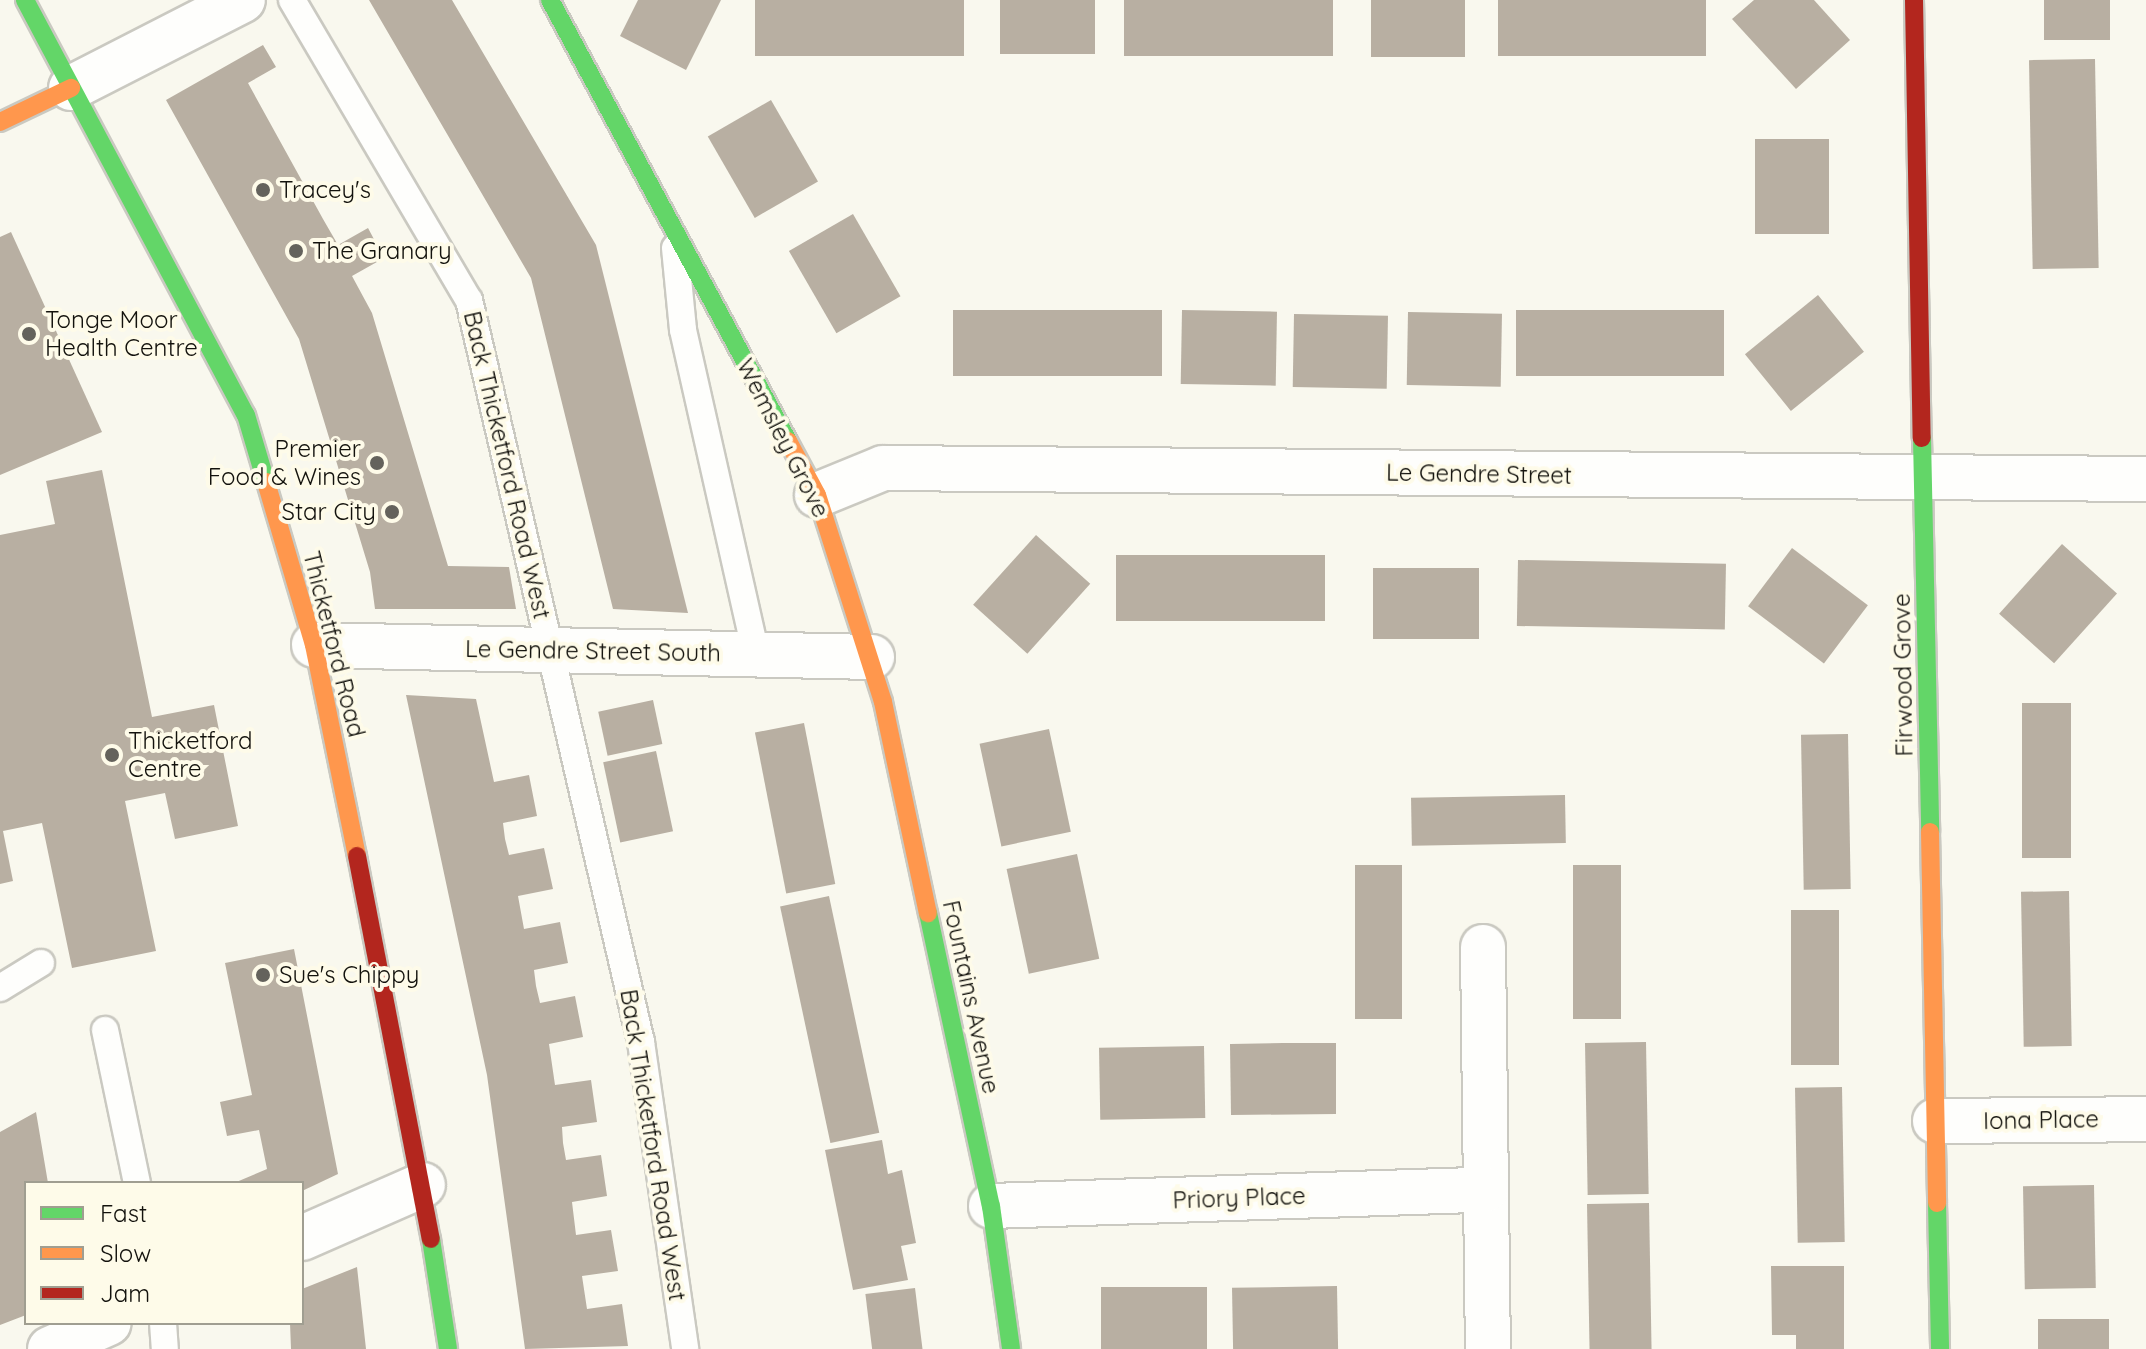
<!DOCTYPE html>
<style>
body{margin:0}
#map{position:relative;width:2146px;height:1349px;overflow:hidden;background:#f9f8ee;font-family:Quicksand,sans-serif}
div>[style]{position:absolute}
.building>*{inset:0;background:#b8afa2;transform-origin:0 0}
.roads{filter:drop-shadow(2px 0 #cac9c1) drop-shadow(-2px 0 #cac9c1) drop-shadow(0 2px #cac9c1) drop-shadow(0 -2px #cac9c1)}
.lane>*{height:26px;margin:-13px;padding:0 13px;transform-origin:13px;border-radius:13px;background:#fefefc}
.street>*{height:44px;margin:-22px;padding:0 22px;transform-origin:22px;border-radius:22px;background:#fefefc}
.fast>*{height:18px;margin:-9px;padding:0 9px;transform-origin:9px;border-radius:9px;background:#63d668}
.slow>*{height:18px;margin:-9px;padding:0 9px;transform-origin:9px;border-radius:9px;background:#ff974d}
.jam>*{height:18px;margin:-9px;padding:0 9px;transform-origin:9px;border-radius:9px;background:#b3261e}
.dots>*{width:22px;height:22px;translate:-50% -50%;box-sizing:border-box;border:4px solid #fefbe9;border-radius:50%}
span{translate:-50% -50%;white-space:nowrap;text-align:center;line-height:1.15;-webkit-text-stroke:8px #fefbe9;paint-order:stroke}
.poi-label{font-size:24px;color:#13120d}
.left{translate:0 -50%;text-align:left}
.right{translate:-100% -50%;text-align:right}
.street-label{font-size:24px;color:#13120d}
.legend{position:absolute;left:24px;top:1181px;width:280px;height:144px;box-sizing:border-box;background:#fefbe9;border:2px solid #a09e91;margin:0;padding:10px 14px;list-style:none;font-size:24px;color:#13120d}
.legend li{display:flex;align-items:center;gap:16px;height:40px}
.legend b{width:40px;border:2px solid #a09e91}
</style>
<div id="map">
<div class="building">
<i style="clip-path:polygon(369px 0,452px 0,596px 245px,688px 613px,613px 609px,531px 278px)"></i>
<i style="clip-path:polygon(638px 0,721px 0,686px 70px,620px 36px)"></i>
<i style="left:755px;top:0;width:209px;height:56px"></i>
<i style="left:1000px;top:0;width:95px;height:54px"></i>
<i style="left:1124px;top:0;width:209px;height:56px"></i>
<i style="left:1371px;top:0;width:94px;height:57px"></i>
<i style="left:1498px;top:0;width:208px;height:56px"></i>
<i style="clip-path:polygon(1754px 0,1814px 0,1850px 40px,1796px 89px,1732px 19px)"></i>
<i style="left:2044px;top:0;width:66px;height:40px"></i>
<i style="clip-path:polygon(263px 45px,276px 67px,248px 83px,323px 219px,338px 245px,368px 228px,384px 258px,352px 276px,372px 313px,448px 566px,509px 567px,516px 609px,375px 609px,370px 572px,299px 339px,166px 100px)"></i>
<i style="left:2095px;top:59px;width:209px;height:66px;rotate:89deg"></i>
<i style="left:771px;top:100px;width:94px;height:73px;rotate:60deg"></i>
<i style="left:1755px;top:139px;width:74px;height:95px"></i>
<i style="left:853px;top:214px;width:95px;height:74px;rotate:60deg"></i>
<i style="clip-path:polygon(11px 232px,102px 432px,0 475px,0 237px)"></i>
<i style="left:1818px;top:295px;width:73px;height:94px;rotate:51deg"></i>
<i style="left:953px;top:310px;width:209px;height:66px"></i>
<i style="left:1182px;top:310px;width:95px;height:74px;rotate:1deg"></i>
<i style="left:1516px;top:310px;width:208px;height:66px"></i>
<i style="left:1408px;top:312px;width:94px;height:73px;rotate:1deg"></i>
<i style="left:1294px;top:314px;width:94px;height:73px;rotate:1deg"></i>
<i style="clip-path:polygon(102px 470px,152px 717px,214px 705px,238px 826px,175px 839px,165px 793px,125px 801px,156px 951px,72px 968px,42px 823px,3px 831px,13px 881px,0 884px,0 535px,55px 524px,46px 481px)"></i>
<i style="left:1036px;top:535px;width:73px;height:94px;rotate:42deg"></i>
<i style="left:2062px;top:544px;width:74px;height:94px;rotate:42deg"></i>
<i style="left:1792px;top:548px;width:95px;height:73px;rotate:37deg"></i>
<i style="left:1116px;top:555px;width:209px;height:66px"></i>
<i style="left:1518px;top:560px;width:208px;height:66px;rotate:1deg"></i>
<i style="left:1479px;top:568px;width:71px;height:106px;rotate:90deg"></i>
<i style="clip-path:polygon(406px 695px,476px 699px,494px 782px,529px 775px,537px 816px,503px 823px,505px 839px,509px 855px,544px 848px,553px 889px,518px 896px,524px 929px,560px 922px,568px 963px,534px 970px,536px 986px,540px 1003px,575px 996px,583px 1037px,549px 1044px,555px 1085px,591px 1080px,597px 1122px,562px 1127px,563px 1143px,566px 1160px,601px 1155px,607px 1196px,572px 1202px,576px 1235px,611px 1230px,618px 1271px,582px 1276px,587px 1309px,622px 1304px,628px 1346px,525px 1349px,487px 1075px)"></i>
<i style="left:653px;top:700px;width:45px;height:56px;rotate:78deg"></i>
<i style="left:2022px;top:703px;width:49px;height:155px"></i>
<i style="left:804px;top:723px;width:164px;height:50px;rotate:79deg"></i>
<i style="left:1049px;top:729px;width:105px;height:71px;rotate:78deg"></i>
<i style="left:1848px;top:734px;width:155px;height:47px;rotate:89deg"></i>
<i style="left:656px;top:751px;width:82px;height:54px;rotate:78deg"></i>
<i style="left:1565px;top:795px;width:48px;height:154px;rotate:89deg"></i>
<i style="left:1077px;top:854px;width:107px;height:72px;rotate:78deg"></i>
<i style="left:1355px;top:865px;width:47px;height:154px"></i>
<i style="left:1573px;top:865px;width:48px;height:154px"></i>
<i style="left:2069px;top:891px;width:155px;height:48px;rotate:89deg"></i>
<i style="left:829px;top:896px;width:242px;height:50px;rotate:78deg"></i>
<i style="left:1791px;top:910px;width:48px;height:155px"></i>
<i style="clip-path:polygon(294px 949px,338px 1174px,302px 1191px,302px 1183px,234px 1183px,267px 1169px,259px 1130px,227px 1136px,220px 1102px,252px 1095px,225px 963px)"></i>
<i style="left:1646px;top:1042px;width:152px;height:61px;rotate:89deg"></i>
<i style="clip-path:polygon(1283px 1043px,1336px 1043px,1336px 1114px,1231px 1115px,1230px 1044px)"></i>
<i style="left:1204px;top:1046px;width:72px;height:105px;rotate:89deg"></i>
<i style="left:1842px;top:1087px;width:155px;height:47px;rotate:89deg"></i>
<i style="clip-path:polygon(36px 1112px,48px 1183px,26px 1183px,26px 1315px,0 1325px,0 1132px)"></i>
<i style="clip-path:polygon(882px 1140px,888px 1174px,902px 1170px,916px 1243px,901px 1246px,908px 1280px,853px 1290px,825px 1150px)"></i>
<i style="left:2094px;top:1185px;width:103px;height:71px;rotate:89deg"></i>
<i style="left:1649px;top:1203px;width:146px;height:62px;rotate:89deg"></i>
<i style="clip-path:polygon(1771px 1266px,1844px 1266px,1844px 1349px,1796px 1349px,1796px 1335px,1772px 1335px)"></i>
<i style="clip-path:polygon(357px 1267px,366px 1349px,291px 1349px,290px 1323px,302px 1323px,302px 1289px)"></i>
<i style="left:1337px;top:1286px;width:63px;height:105px;rotate:89deg"></i>
<i style="left:1207px;top:1287px;width:62px;height:106px;rotate:90deg"></i>
<i style="left:915px;top:1288px;width:62px;height:50px;rotate:83deg"></i>
<i style="left:2109px;top:1319px;width:30px;height:71px;rotate:90deg"></i>
</div>
<div class="roads">
<div class="lane">
<i style="left:292px;top:0;width:348px;rotate:59.5deg"></i>
<i style="left:469px;top:300px;width:762px;rotate:76.95deg"></i>
<i style="left:641px;top:1042px;width:310px;rotate:81.8deg"></i>
<i style="left:675px;top:248px;width:82px;rotate:84.4deg"></i>
<i style="left:683px;top:330px;width:332px;rotate:77.3deg"></i>
<i style="left:0;top:988px;width:48px;rotate:-31.4deg"></i>
<i style="left:105px;top:1030px;width:156px;rotate:78.2deg"></i>
<i style="left:163px;top:1323px;width:26px;rotate:86deg"></i>
</div>
<div class="street">
<i style="left:71px;top:88px;width:193px;rotate:-27.1deg"></i>
<i style="left:817px;top:495px;width:71px;rotate:-22.2deg"></i>
<i style="left:883px;top:468px;width:1263px;rotate:0.5deg"></i>
<i style="left:314px;top:645px;width:558px;rotate:1.23deg"></i>
<i style="left:1483px;top:947px;width:402px;rotate:89.3deg"></i>
<i style="left:1935px;top:1121px;width:211px;rotate:-0.5deg"></i>
<i style="left:991px;top:1206px;width:495px;rotate:-1.9deg"></i>
<i style="left:302px;top:1238px;width:132px;rotate:-23.7deg"></i>
<i style="left:50px;top:1349px;width:64px;rotate:-23.8deg"></i>
</div>
<div class="fast">
<i style="left:25px;top:0;width:470px;rotate:62deg"></i>
<i style="left:246px;top:415px;width:70px;rotate:73.4deg"></i>
<i style="left:550px;top:0;width:501px;rotate:61.65deg"></i>
<i style="left:1922px;top:438px;width:394px;rotate:88.8deg"></i>
<i style="left:928px;top:913px;width:300px;rotate:77.9deg"></i>
<i style="left:991px;top:1206px;width:144px;rotate:82deg"></i>
<i style="left:1937px;top:1203px;width:146px;rotate:88.8deg"></i>
<i style="left:431px;top:1239px;width:111px;rotate:81.2deg"></i>
</div>
<div class="slow">
<i style="left:0;top:122px;width:79px;rotate:-25.6deg"></i>
<i style="left:788px;top:441px;width:61px;rotate:61.8deg"></i>
<i style="left:817px;top:495px;width:217px;rotate:72.3deg"></i>
<i style="left:883px;top:702px;width:216px;rotate:78deg"></i>
<i style="left:266px;top:482px;width:170px;rotate:73.6deg"></i>
<i style="left:314px;top:645px;width:215px;rotate:78.5deg"></i>
<i style="left:1930px;top:832px;width:371px;rotate:88.9deg"></i>
</div>
<div class="jam">
<i style="left:1914px;top:0;width:438px;rotate:89deg"></i>
<i style="left:357px;top:856px;width:390px;rotate:79.1deg"></i>
</div>
</div>
<div class="dots">
<i style="left:263px;top:190px;background:#64625c"></i>
<i style="left:296px;top:251px;background:#64625c"></i>
<i style="left:29px;top:334px;background:#64625c"></i>
<i style="left:377px;top:463px;background:#64625c"></i>
<i style="left:392px;top:512px;background:#64625c"></i>
<i style="left:112px;top:755px;background:#64625c"></i>
<i style="left:263px;top:975px;background:#64625c"></i>
</div>
<div class="poi-label">
<span class="left" style="left:279px;top:190px">Tracey's</span>
<span class="left" style="left:312px;top:251px">The Granary</span>
<span class="left" style="left:45px;top:334px">Tonge Moor<br>Health Centre</span>
<span class="right" style="left:361px;top:463px">Premier<br>Food &amp; Wines</span>
<span class="right" style="left:376px;top:512px">Star City</span>
<span class="left" style="left:128px;top:755px">Thicketford<br>Centre</span>
<span class="left" style="left:279px;top:975px">Sue's Chippy</span>
</div>
<div class="street-label">
<span style="left:783px;top:438px;rotate:63deg">Wemsley Grove</span>
<span style="left:507px;top:465px;rotate:77deg">Back Thicketford Road West</span>
<span style="left:1479px;top:474px;rotate:1deg">Le Gendre Street</span>
<span style="left:334px;top:644px;rotate:76deg">Thicketford Road</span>
<span style="left:593px;top:651px;rotate:1deg">Le Gendre Street South</span>
<span style="left:1903px;top:675px;rotate:-91deg">Firwood Grove</span>
<span style="left:971px;top:997px;rotate:78deg">Fountains Avenue</span>
<span style="left:2041px;top:1120px;rotate:-1deg">Iona Place</span>
<span style="left:653px;top:1145px;rotate:81deg">Back Thicketford Road West</span>
<span style="left:1239px;top:1198px;rotate:-2deg">Priory Place</span>
</div>
<ul class="legend">
<li><b style="height:10px;background:#63d668"></b>Fast</li>
<li><b style="height:10px;background:#ff974d"></b>Slow</li>
<li><b style="height:10px;background:#b3261e"></b>Jam</li>
</ul>
</div>
